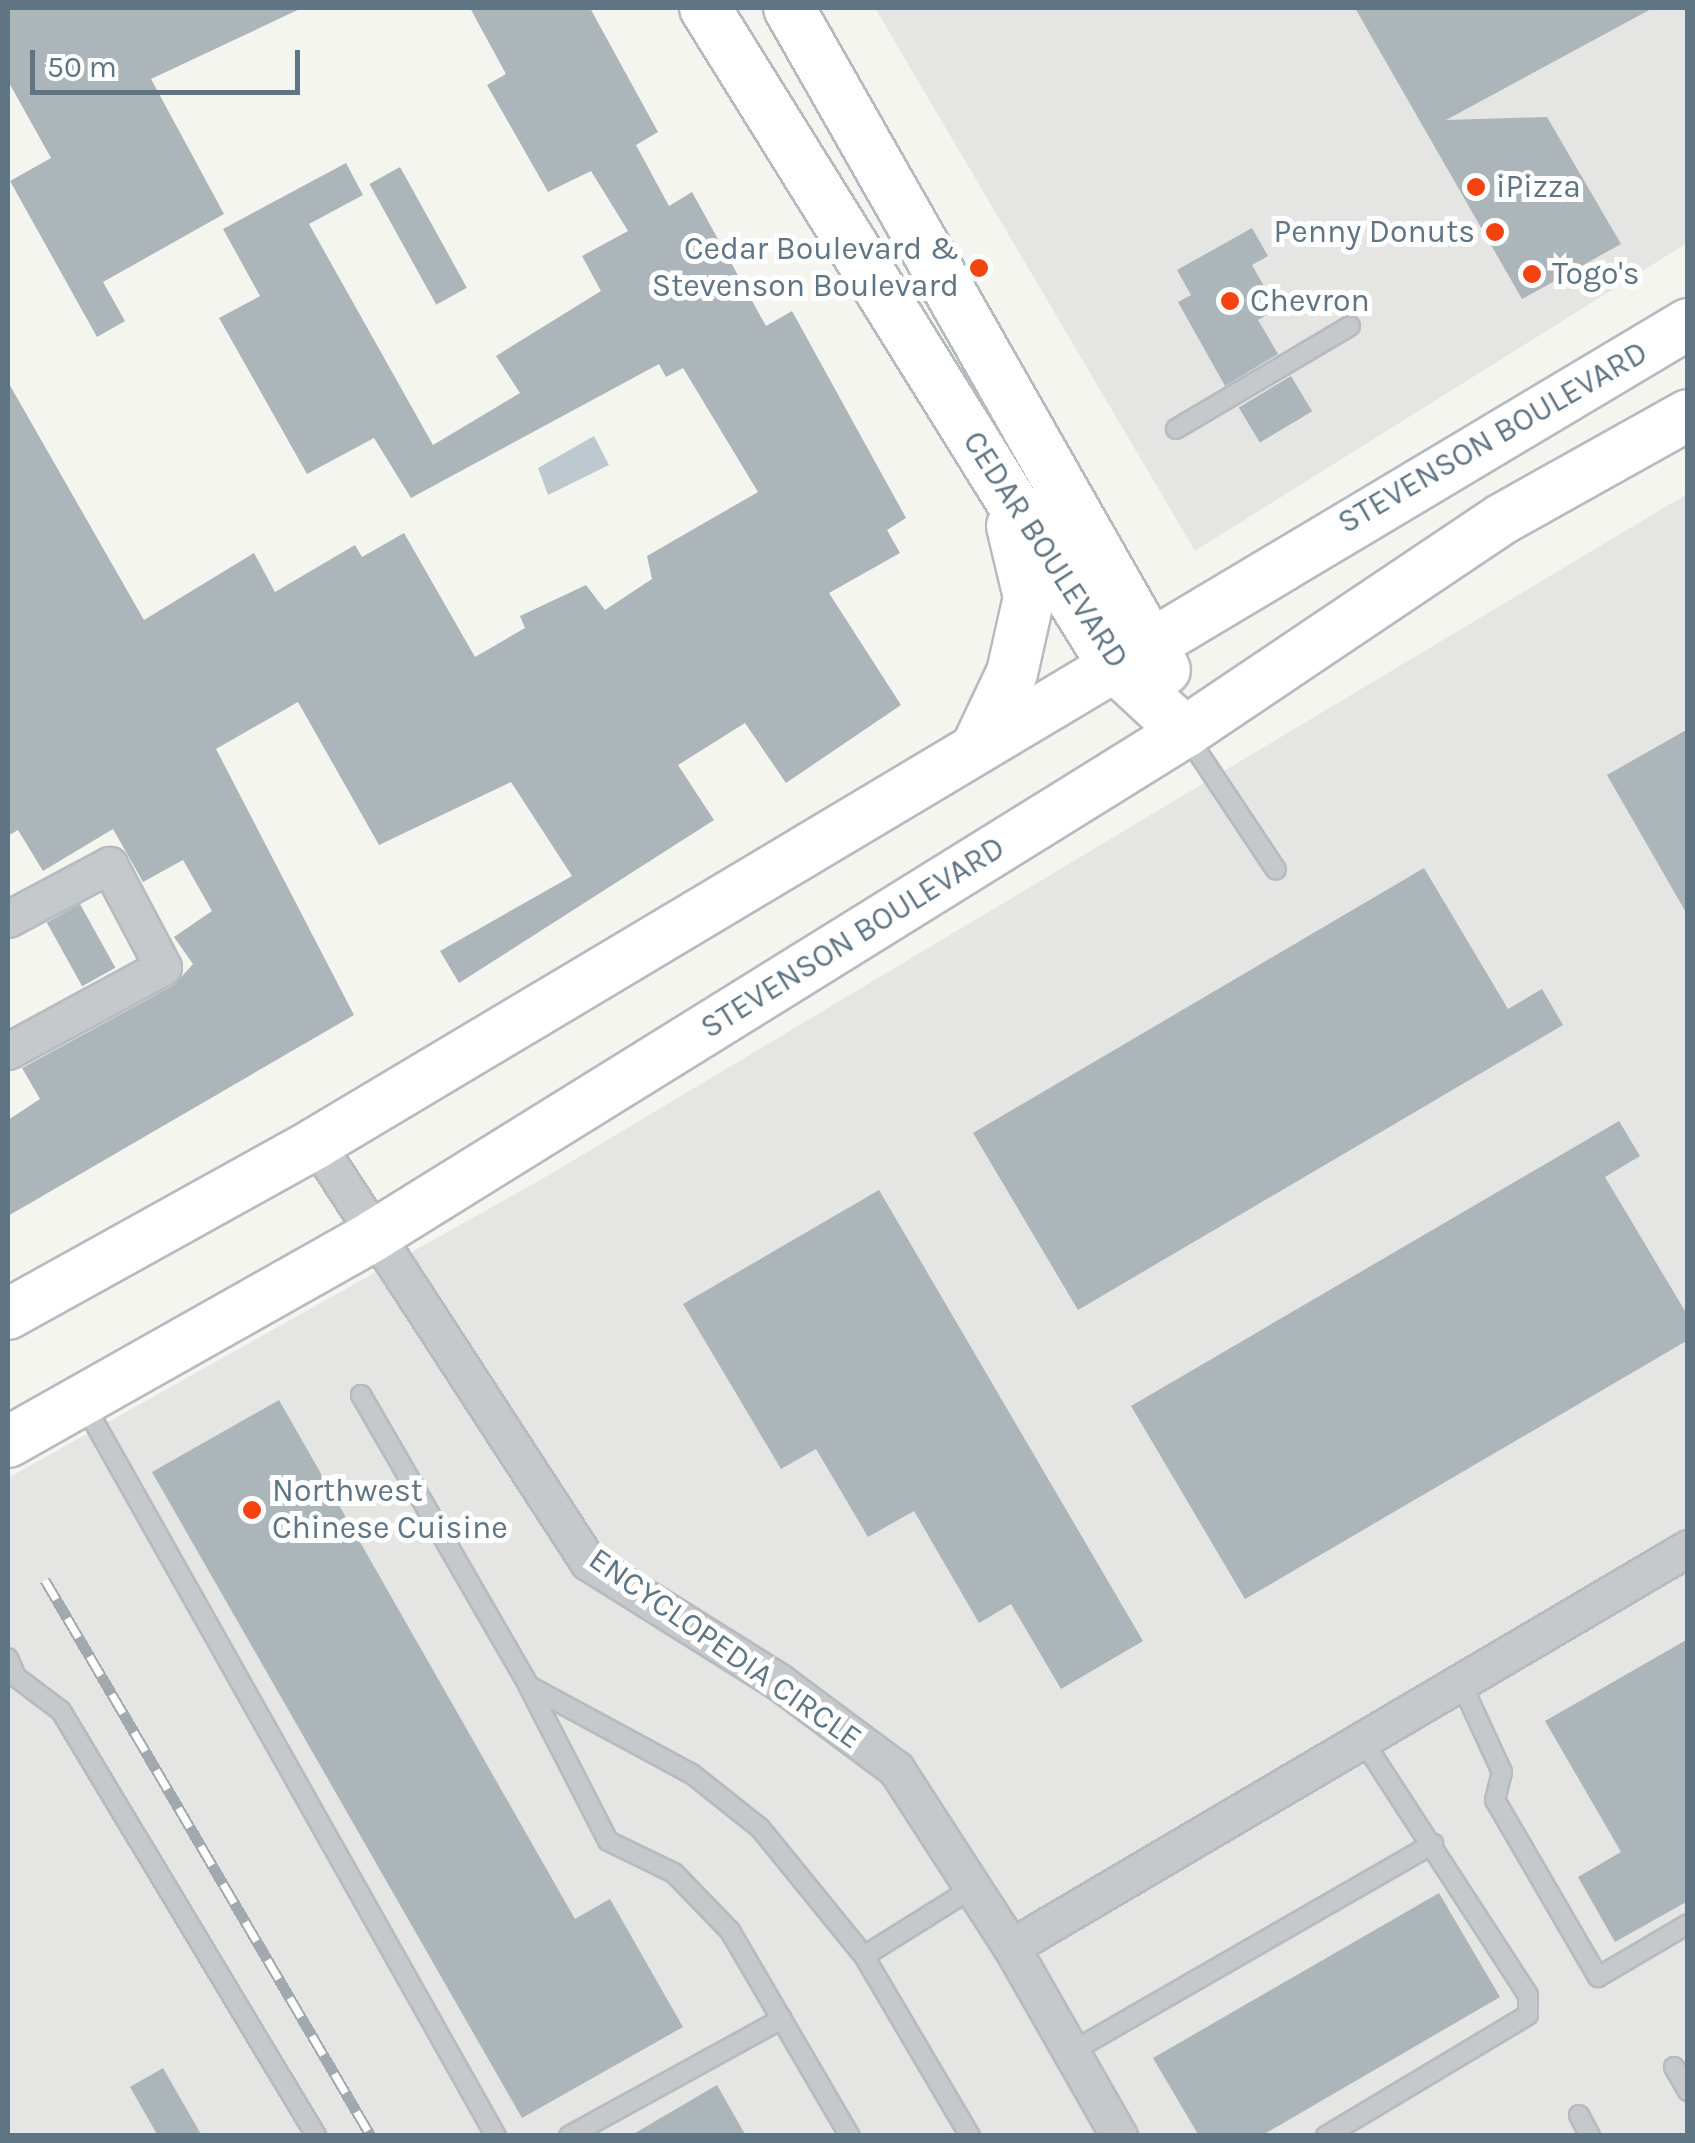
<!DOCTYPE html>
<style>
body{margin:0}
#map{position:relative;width:1695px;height:2143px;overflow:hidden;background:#f5f5f0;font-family:Karla,sans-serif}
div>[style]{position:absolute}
.built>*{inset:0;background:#e5e6e3}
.water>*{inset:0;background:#bdc9ce}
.building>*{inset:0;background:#acb5b9;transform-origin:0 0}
.roads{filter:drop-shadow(2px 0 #b5bbbf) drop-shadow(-2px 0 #b5bbbf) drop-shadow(0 2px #b5bbbf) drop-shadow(0 -2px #b5bbbf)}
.lane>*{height:18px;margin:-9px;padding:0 9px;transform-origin:9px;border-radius:9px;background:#c6c9cc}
.street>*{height:35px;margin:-17.5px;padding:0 17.5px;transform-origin:17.5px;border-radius:17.5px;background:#c6c9cc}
.secondary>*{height:50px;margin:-25px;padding:0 25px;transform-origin:25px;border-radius:25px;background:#fff}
.rail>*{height:11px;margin-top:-5.5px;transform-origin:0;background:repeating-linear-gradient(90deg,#fff 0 22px,#a1a8ae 0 44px);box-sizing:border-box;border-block:2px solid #a1a8ae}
.dots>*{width:28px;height:28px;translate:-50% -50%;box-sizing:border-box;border:5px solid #fff;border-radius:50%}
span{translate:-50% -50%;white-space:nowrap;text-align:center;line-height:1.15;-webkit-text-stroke:10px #fff;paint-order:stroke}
.poi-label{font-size:32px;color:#607584}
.left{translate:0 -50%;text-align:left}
.right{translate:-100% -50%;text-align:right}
.street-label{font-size:32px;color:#607584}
.frame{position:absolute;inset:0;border:10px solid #607584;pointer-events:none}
.scale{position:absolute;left:30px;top:50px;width:270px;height:45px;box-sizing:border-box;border:5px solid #607584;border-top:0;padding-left:12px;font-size:30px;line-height:35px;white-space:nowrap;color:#607584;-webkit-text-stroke:8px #fff;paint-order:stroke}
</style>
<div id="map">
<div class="built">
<i style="clip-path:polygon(875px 8px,1687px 8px,1687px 243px,1195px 551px)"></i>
<i style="clip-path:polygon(1687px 494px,1687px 2135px,8px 2135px,8px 1478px,542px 1179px)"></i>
</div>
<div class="water">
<i style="clip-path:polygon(594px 436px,609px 465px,548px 495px,538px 468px)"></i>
</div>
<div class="building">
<i style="clip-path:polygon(8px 8px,302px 8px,151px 79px,224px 214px,103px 282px,125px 321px,97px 337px,10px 181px,51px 158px,8px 81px)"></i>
<i style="clip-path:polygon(470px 8px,590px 8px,658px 132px,636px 145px,669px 206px,692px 192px,766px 326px,792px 311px,906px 518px,887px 530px,900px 553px,829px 593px,901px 705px,786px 783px,745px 723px,678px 765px,714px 820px,459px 983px,440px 951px,572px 876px,511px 782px,379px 845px,298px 702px,216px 749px,354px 1015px,8px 1216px,8px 1120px,40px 1099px,22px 1068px,174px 985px,193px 964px,174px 937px,212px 911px,183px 860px,143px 882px,113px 829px,43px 871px,18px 830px,8px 836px,8px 382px,144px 620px,254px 553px,275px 592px,355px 545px,362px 557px,404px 533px,475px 657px,525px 628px,520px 616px,586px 585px,605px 610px,652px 579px,647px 556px,758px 492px,683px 368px,666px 377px,659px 364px,411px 498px,374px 438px,307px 474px,219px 318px,260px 296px,223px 229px,346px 163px,363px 195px,309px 224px,433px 445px,520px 393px,496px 356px,601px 291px,582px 256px,628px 231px,591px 171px,548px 192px,487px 85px,506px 74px)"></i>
<i style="clip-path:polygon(1355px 8px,1653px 8px,1446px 120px,1547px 117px,1621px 244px,1522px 299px)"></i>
<i style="left:400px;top:167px;width:138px;height:35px;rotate:61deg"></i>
<i style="clip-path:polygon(1252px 228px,1268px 256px,1252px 265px,1277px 309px,1258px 320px,1278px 354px,1225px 386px,1178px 302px,1191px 295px,1177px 270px)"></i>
<i style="left:1291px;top:376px;width:41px;height:61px;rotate:59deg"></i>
<i style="clip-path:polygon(1688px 729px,1688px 916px,1607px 775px)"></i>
<i style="clip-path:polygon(1424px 868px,1508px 1009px,1542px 989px,1563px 1025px,1078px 1310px,973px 1133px)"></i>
<i style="left:80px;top:904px;width:73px;height:38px;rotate:61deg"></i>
<i style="clip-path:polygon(1619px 1121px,1640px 1156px,1605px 1177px,1688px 1316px,1688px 1340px,1245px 1599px,1131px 1406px)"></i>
<i style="clip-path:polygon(879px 1190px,1143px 1641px,1061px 1689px,1011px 1604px,979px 1623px,914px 1511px,868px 1537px,816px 1449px,781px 1469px,683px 1304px)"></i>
<i style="clip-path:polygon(279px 1400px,575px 1919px,610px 1899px,683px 2027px,522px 2118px,152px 1472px)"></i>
<i style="clip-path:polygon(1688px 1639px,1688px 1901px,1615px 1942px,1578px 1877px,1621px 1852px,1545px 1721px)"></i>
<i style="clip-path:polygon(1439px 1893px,1500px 1997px,1261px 2136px,1199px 2136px,1153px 2058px)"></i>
<i style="clip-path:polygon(163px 2068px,202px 2136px,158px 2136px,130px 2087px)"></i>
<i style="clip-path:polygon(717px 2085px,746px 2136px,630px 2136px)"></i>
</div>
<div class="roads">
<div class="lane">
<i style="left:1176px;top:429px;width:202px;rotate:-30.6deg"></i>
<i style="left:1185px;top:733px;width:164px;rotate:56.4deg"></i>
<i style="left:361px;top:1395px;width:336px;rotate:60deg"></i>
<i style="left:529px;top:1686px;width:185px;rotate:28.4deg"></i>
<i style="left:692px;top:1774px;width:87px;rotate:38.5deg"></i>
<i style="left:760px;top:1828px;width:165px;rotate:50.9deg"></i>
<i style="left:864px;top:1956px;width:128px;rotate:-32deg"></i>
<i style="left:84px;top:1404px;width:840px;rotate:60.63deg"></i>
<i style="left:8px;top:1658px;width:21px;rotate:67deg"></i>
<i style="left:16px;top:1677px;width:56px;rotate:37.1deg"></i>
<i style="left:61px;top:1711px;width:496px;rotate:59deg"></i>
<i style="left:1461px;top:1683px;width:98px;rotate:65.3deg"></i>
<i style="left:1502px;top:1772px;width:29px;rotate:104deg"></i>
<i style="left:1495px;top:1800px;width:205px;rotate:59.8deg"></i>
<i style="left:1598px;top:1977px;width:104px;rotate:-30.5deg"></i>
<i style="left:529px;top:1687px;width:173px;rotate:62.8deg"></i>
<i style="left:608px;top:1841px;width:73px;rotate:25.9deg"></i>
<i style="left:674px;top:1873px;width:81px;rotate:46deg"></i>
<i style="left:730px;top:1931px;width:238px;rotate:59.7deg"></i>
<i style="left:864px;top:1956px;width:209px;rotate:59.5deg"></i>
<i style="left:1071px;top:2052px;width:418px;rotate:-29.9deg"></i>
<i style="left:1674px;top:2067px;width:28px;rotate:60deg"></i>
<i style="left:1579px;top:2115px;width:24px;rotate:62deg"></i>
<i style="left:569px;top:2136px;width:243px;rotate:-28.8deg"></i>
<i style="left:1326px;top:2136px;width:235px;rotate:-30.9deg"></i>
<i style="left:1528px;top:2015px;width:20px;rotate:-90deg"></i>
<i style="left:1528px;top:1995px;width:305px;rotate:-123deg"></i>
</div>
<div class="street">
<i style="left:8px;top:919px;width:115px;rotate:-28.1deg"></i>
<i style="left:109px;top:865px;width:115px;rotate:62.1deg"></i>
<i style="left:163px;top:967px;width:176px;rotate:151.5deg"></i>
<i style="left:316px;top:1143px;width:500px;rotate:57deg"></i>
<i style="left:588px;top:1562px;width:226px;rotate:32.1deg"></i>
<i style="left:779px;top:1682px;width:146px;rotate:36.6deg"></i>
<i style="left:896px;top:1769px;width:212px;rotate:57.1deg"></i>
<i style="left:1119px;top:2136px;width:218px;rotate:-119.7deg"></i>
<i style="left:1011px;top:1947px;width:786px;rotate:-30.51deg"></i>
</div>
<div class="secondary">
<i style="left:705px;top:8px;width:775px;rotate:58.14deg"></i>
<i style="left:1114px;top:666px;width:97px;rotate:42.9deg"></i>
<i style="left:789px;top:8px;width:761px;rotate:60.4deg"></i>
<i style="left:976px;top:749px;width:84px;rotate:-64.7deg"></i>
<i style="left:1012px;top:673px;width:78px;rotate:-77.4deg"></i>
<i style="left:1029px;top:597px;width:73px;rotate:-103.5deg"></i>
<i style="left:8px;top:1314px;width:352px;rotate:-29deg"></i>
<i style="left:316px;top:1143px;width:1598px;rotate:-30.83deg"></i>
<i style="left:8px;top:1442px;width:419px;rotate:-29.4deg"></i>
<i style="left:373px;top:1236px;width:956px;rotate:-31.83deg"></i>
<i style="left:1185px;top:732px;width:382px;rotate:-33.9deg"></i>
<i style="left:1502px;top:519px;width:213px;rotate:-29.2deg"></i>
</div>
</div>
<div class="rail">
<i style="left:45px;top:1580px;width:645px;rotate:59.62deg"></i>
</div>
<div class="dots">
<i style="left:1476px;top:187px;background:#f34311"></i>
<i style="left:1495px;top:232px;background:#f34311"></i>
<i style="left:979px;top:268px;background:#f34311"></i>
<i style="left:1532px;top:274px;background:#f34311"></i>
<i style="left:1230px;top:301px;background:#f34311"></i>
<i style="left:252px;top:1510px;background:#f34311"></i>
</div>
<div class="poi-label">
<span class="left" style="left:1496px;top:187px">iPizza</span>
<span class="right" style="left:1475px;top:232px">Penny Donuts</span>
<span class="right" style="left:959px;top:268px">Cedar Boulevard &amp;<br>Stevenson Boulevard</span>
<span class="left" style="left:1552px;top:274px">Togo's</span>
<span class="left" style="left:1250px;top:301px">Chevron</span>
<span class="left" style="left:272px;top:1510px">Northwest<br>Chinese Cuisine</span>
</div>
<div class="street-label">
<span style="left:1493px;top:438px;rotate:-30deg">STEVENSON BOULEVARD</span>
<span style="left:1045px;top:550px;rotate:57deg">CEDAR BOULEVARD</span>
<span style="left:853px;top:938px;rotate:-32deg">STEVENSON BOULEVARD</span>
<span style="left:725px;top:1649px;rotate:35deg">ENCYCLOPEDIA CIRCLE</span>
</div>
<div class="frame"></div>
<div class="scale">50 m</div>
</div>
